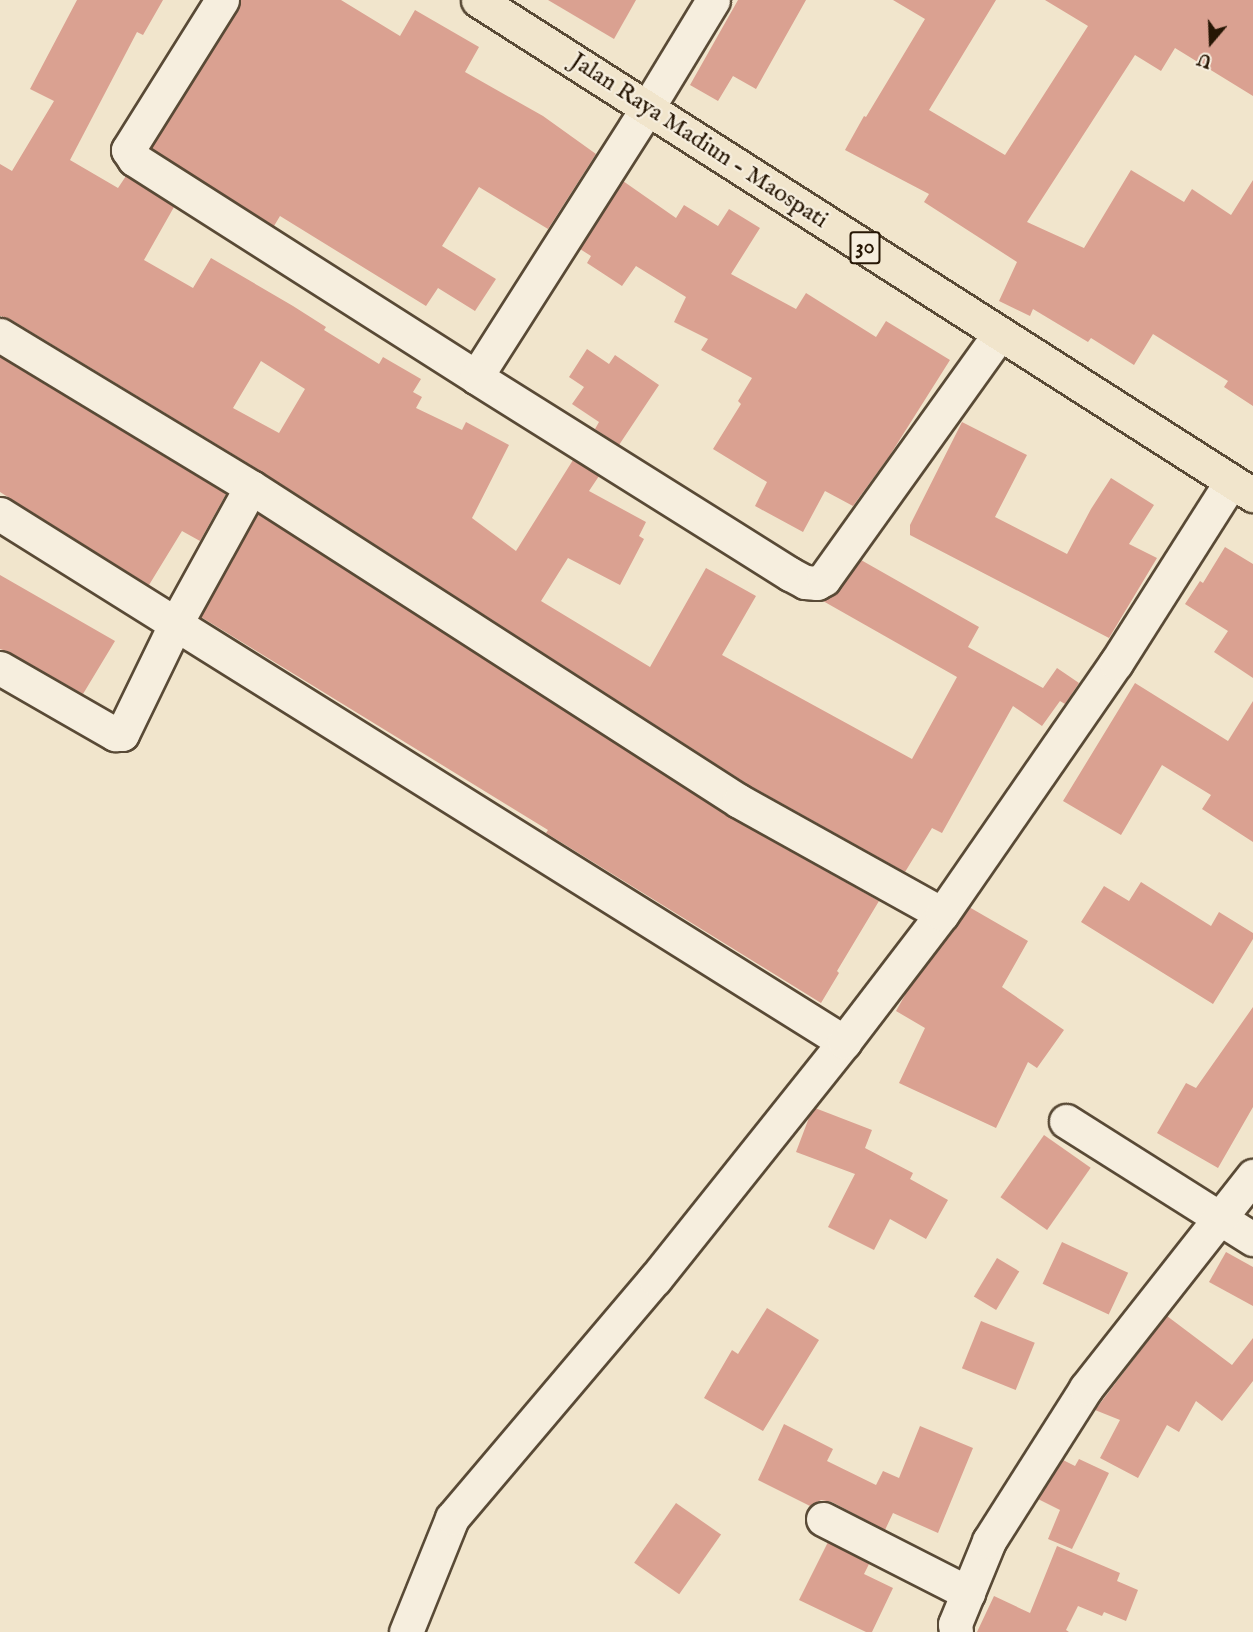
<!DOCTYPE html>
<style>
body{margin:0}
#map{position:relative;width:1253px;height:1632px;overflow:hidden;background:#f1e5cc;font-family:"IM FELL English",serif}
div>[style]{position:absolute}
.building>*{inset:0;background:#daa191;transform-origin:0 0}
.roads{filter:drop-shadow(2px 0 #594a36) drop-shadow(-2px 0 #594a36) drop-shadow(0 2px #594a36) drop-shadow(0 -2px #594a36)}
.minor>*{height:33px;margin:-16.5px;padding:0 16.5px;transform-origin:16.5px;border-radius:16.5px;background:#f6eede}
.trunk>*{height:33px;margin:-16.5px;padding:0 16.5px;transform-origin:16.5px;border-radius:16.5px;background:#f1e5cc}
span{translate:-50% -50%;white-space:nowrap;text-align:center;line-height:1.15;-webkit-text-stroke:4.5px #f6eede;paint-order:stroke}
.shield-label span{padding:2px 4px;background:#f6eede;border:2px solid;border-radius:4px;-webkit-text-stroke-width:0}
.shield-label{font-size:22px;color:#261604;font-weight:700}
.street-label{font-size:24px;color:#261604}
.north{position:absolute;left:1181px;top:12px;width:60px;height:60px;-webkit-text-stroke:4px #f6eede;paint-order:stroke;rotate:199deg;font-size:16px;font-weight:700;line-height:24px;text-align:center;color:#261604}
.north::after{content:'';display:block;margin:auto;width:21px;height:27px;background:#261604;clip-path:polygon(50% 0,100% 100%,50% 72%,0 100%)}
</style>
<div id="map">
<div class="building">
<i style="clip-path:polygon(evenodd,77px 0,163px 0,143px 35px,137px 32px,70px 160px,118px 188px,126px 176px,174px 207px,144px 260px,193px 288px,211px 258px,293px 306px,326px 327px,324px 330px,379px 364px,383px 357px,421px 379px,413px 392px,422px 397px,416px 408px,462px 430px,466px 422px,509px 445px,472px 518px,516px 551px,573px 460px,599px 476px,589px 491px,646px 522px,639px 536px,644px 539px,620px 585px,568px 558px,541px 601px,650px 667px,706px 568px,756px 596px,722px 655px,912px 759px,957px 677px,823px 601px,839px 590px,861px 560px,979px 627px,968px 647px,1043px 688px,1057px 668px,1079px 683px,1065px 704px,1060px 701px,1042px 726px,1013px 706px,942px 833px,932px 828px,905px 872px,749px 785px,261px 471px,10px 319px,0 316px,0 164px,12px 171px,54px 101px,30px 89px,77px 0,261px 361px,305px 389px,279px 433px,233px 408px,261px 361px)"></i>
<i style="clip-path:polygon(241px 0,341px 0,400px 36px,415px 10px,479px 47px,465px 72px,543px 116px,596px 154px,548px 229px,479px 187px,442px 246px,496px 279px,475px 311px,438px 288px,426px 306px,280px 216px,274px 226px,151px 148px,238px 10px)"></i>
<i style="clip-path:polygon(548px 0,636px 0,614px 39px)"></i>
<i style="clip-path:polygon(738px 0,806px 0,756px 89px,733px 76px,718px 101px,690px 85px)"></i>
<i style="clip-path:polygon(893px 0,996px 0,929px 110px,1005px 155px,1088px 26px,1045px 0,1253px 0,1253px 96px,1175px 48px,1161px 71px,1135px 55px,1027px 222px,1084px 248px,1131px 170px,1184px 202px,1192px 189px,1231px 215px,1253px 180px,1253px 406px,1224px 387px,1228px 381px,1153px 334px,1134px 365px,1091px 338px,1088px 342px,1033px 309px,1030px 316px,999px 301px,1017px 262px,924px 202px,929px 194px,845px 150px,864px 116px,866px 117px,925px 19px)"></i>
<i style="clip-path:polygon(623px 181px,676px 218px,684px 205px,718px 226px,729px 209px,760px 228px,731px 274px,796px 309px,806px 293px,876px 337px,886px 321px,950px 360px,890px 455px,853px 506px,825px 491px,803px 532px,755px 506px,767px 482px,713px 449px,741px 404px,738px 401px,752px 378px,701px 350px,708px 339px,674px 322px,686px 297px,636px 266px,622px 286px,587px 263px,591px 256px,580px 249px)"></i>
<i style="clip-path:polygon(587px 349px,609px 364px,615px 355px,659px 385px,619px 445px,595px 429px,599px 422px,572px 404px,584px 387px,569px 377px)"></i>
<i style="clip-path:polygon(0 357px,226px 494px,200px 541px,182px 531px,149px 585px,0 492px)"></i>
<i style="clip-path:polygon(962px 422px,1027px 455px,995px 517px,1067px 554px,1091px 509px,1111px 478px,1154px 505px,1129px 544px,1157px 558px,1109px 638px,910px 535px,910px 525px)"></i>
<i style="clip-path:polygon(258px 514px,729px 817px,879px 901px,837px 971px,839px 973px,821px 1003px,546px 833px,548px 830px,201px 617px)"></i>
<i style="clip-path:polygon(1225px 547px,1253px 564px,1253px 678px,1214px 652px,1228px 631px,1185px 604px,1200px 581px,1203px 583px)"></i>
<i style="clip-path:polygon(0 575px,115px 641px,83px 694px,9px 652px,0 649px)"></i>
<i style="clip-path:polygon(1135px 683px,1228px 741px,1253px 701px,1253px 842px,1202px 809px,1211px 795px,1162px 765px,1121px 835px,1063px 801px)"></i>
<i style="clip-path:polygon(1141px 882px,1211px 926px,1219px 912px,1253px 933px,1253px 939px,1213px 1004px,1081px 922px,1104px 886px,1129px 901px)"></i>
<i style="clip-path:polygon(969px 907px,1028px 941px,1002px 987px,1064px 1030px,1037px 1068px,1028px 1062px,996px 1128px,899px 1083px,925px 1028px,896px 1011px,909px 988px)"></i>
<i style="clip-path:polygon(1253px 1007px,1253px 1107px,1218px 1168px,1157px 1133px,1186px 1083px,1196px 1088px)"></i>
<i style="clip-path:polygon(815px 1108px,872px 1130px,865px 1148px,913px 1173px,910px 1179px,948px 1200px,926px 1239px,890px 1219px,874px 1250px,828px 1227px,855px 1174px,796px 1152px,810px 1115px)"></i>
<i style="left:1044px;top:1135px;width:57px;height:76px;rotate:35deg"></i>
<i style="left:1062px;top:1242px;width:73px;height:46px;rotate:25deg"></i>
<i style="clip-path:polygon(1226px 1252px,1253px 1267px,1253px 1306px,1209px 1282px)"></i>
<i style="left:997px;top:1258px;width:26px;height:45px;rotate:31deg"></i>
<i style="clip-path:polygon(767px 1308px,819px 1340px,763px 1431px,704px 1398px,732px 1350px,738px 1354px)"></i>
<i style="clip-path:polygon(1167px 1316px,1232px 1365px,1253px 1338px,1253px 1381px,1222px 1421px,1196px 1401px,1179px 1432px,1167px 1425px,1138px 1478px,1100px 1458px,1120px 1420px,1095px 1410px)"></i>
<i style="left:981px;top:1321px;width:58px;height:51px;rotate:22deg"></i>
<i style="clip-path:polygon(784px 1424px,833px 1449px,827px 1461px,876px 1485px,883px 1471px,899px 1478px,920px 1426px,973px 1448px,938px 1533px,893px 1513px,885px 1530px,832px 1502px,821px 1500px,810px 1506px,758px 1480px)"></i>
<i style="clip-path:polygon(1079px 1459px,1109px 1473px,1072px 1549px,1048px 1539px,1060px 1510px,1038px 1499px,1063px 1460px,1075px 1466px)"></i>
<i style="left:676px;top:1503px;width:55px;height:73px;rotate:35deg"></i>
<i style="clip-path:polygon(828px 1542px,869px 1564px,864px 1574px,893px 1588px,872px 1632px,866px 1632px,799px 1600px)"></i>
<i style="clip-path:polygon(1057px 1546px,1120px 1573px,1117px 1581px,1138px 1590px,1126px 1621px,1104px 1612px,1102px 1616px,1078px 1606px,1066px 1630px,1069px 1632px,977px 1632px,994px 1596px,1030px 1613px)"></i>
</div>
<div class="roads">
<div class="minor">
<i style="left:222px;top:0;width:177px;rotate:122.1deg"></i>
<i style="left:128px;top:150px;width:11px;rotate:56deg"></i>
<i style="left:134px;top:159px;width:406px;rotate:32.5deg"></i>
<i style="left:476px;top:377px;width:320px;rotate:-57.5deg"></i>
<i style="left:648px;top:107px;width:125px;rotate:-58.7deg"></i>
<i style="left:0;top:335px;width:293px;rotate:31.2deg"></i>
<i style="left:251px;top:487px;width:580px;rotate:32.76deg"></i>
<i style="left:739px;top:801px;width:232px;rotate:29.1deg"></i>
<i style="left:476px;top:377px;width:371px;rotate:32.1deg"></i>
<i style="left:790px;top:574px;width:17px;rotate:28deg"></i>
<i style="left:805px;top:582px;width:12px;rotate:5deg"></i>
<i style="left:817px;top:583px;width:8px;rotate:-30deg"></i>
<i style="left:824px;top:579px;width:300px;rotate:-54.4deg"></i>
<i style="left:0;top:514px;width:996px;rotate:32.03deg"></i>
<i style="left:0;top:668px;width:133px;rotate:29.9deg"></i>
<i style="left:115px;top:734px;width:7px"></i>
<i style="left:122px;top:734px;width:123px;rotate:-64.1deg"></i>
<i style="left:176px;top:623px;width:155px;rotate:-61.1deg"></i>
<i style="left:1066px;top:1121px;width:221px;rotate:32.3deg"></i>
<i style="left:823px;top:1519px;width:163px;rotate:27deg"></i>
<i style="left:406px;top:1632px;width:123px;rotate:-68deg"></i>
<i style="left:452px;top:1518px;width:314px;rotate:-49.7deg"></i>
<i style="left:655px;top:1279px;width:303px;rotate:-51.4deg"></i>
<i style="left:844px;top:1042px;width:161px;rotate:-52.6deg"></i>
<i style="left:942px;top:914px;width:305px;rotate:-55.3deg"></i>
<i style="left:1116px;top:663px;width:214px;rotate:-57.6deg"></i>
<i style="left:956px;top:1632px;width:8px;rotate:-97deg"></i>
<i style="left:955px;top:1624px;width:90px;rotate:-67.7deg"></i>
<i style="left:989px;top:1541px;width:181px;rotate:-57.6deg"></i>
<i style="left:1086px;top:1388px;width:270px;rotate:-51.8deg"></i>
</div>
<div class="trunk">
<i style="left:478px;top:0;width:920px;rotate:32.57deg"></i>
</div>
</div>
<div class="shield-label">
<span style="left:865px;top:248px">30</span>
</div>
<div class="street-label">
<span style="left:699px;top:141px;rotate:33deg">Jalan Raya Madiun - Maospati</span>
</div>
<div class="north">U</div>
</div>
